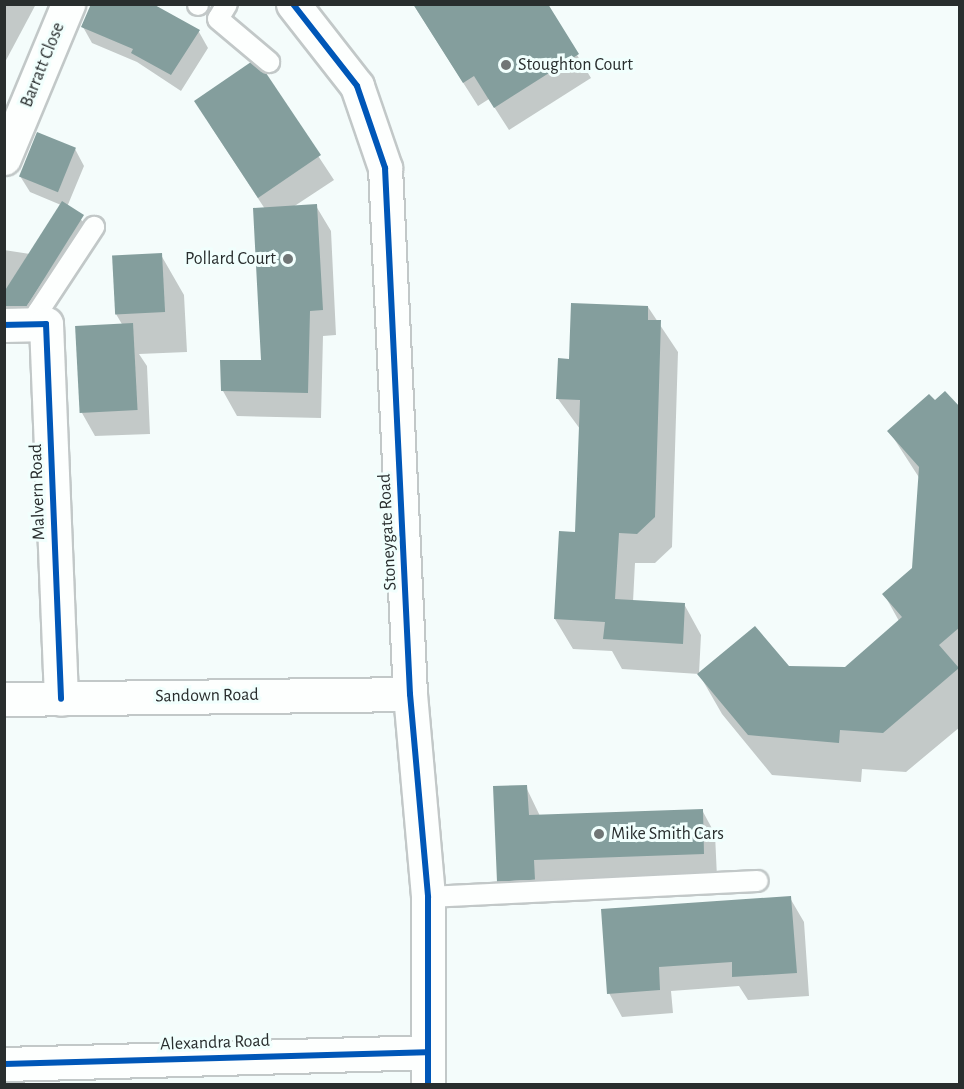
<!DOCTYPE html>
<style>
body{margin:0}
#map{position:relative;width:964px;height:1089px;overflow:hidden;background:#f4fcfb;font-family:"Alegreya Sans",sans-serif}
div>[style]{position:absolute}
.shadow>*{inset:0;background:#0003}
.building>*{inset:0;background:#849e9d;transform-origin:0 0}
.roads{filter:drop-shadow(2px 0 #c2c8c8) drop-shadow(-2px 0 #c2c8c8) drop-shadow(0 2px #c2c8c8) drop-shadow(0 -2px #c2c8c8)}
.service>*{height:20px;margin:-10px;padding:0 10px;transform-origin:10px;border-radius:10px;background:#fdfffe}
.minor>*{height:33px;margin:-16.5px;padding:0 16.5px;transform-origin:16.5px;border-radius:16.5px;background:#fdfffe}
.cycleway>*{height:6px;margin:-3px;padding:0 3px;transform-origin:3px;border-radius:3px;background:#0057b8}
.dots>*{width:16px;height:16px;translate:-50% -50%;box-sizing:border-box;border:3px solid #f1fffd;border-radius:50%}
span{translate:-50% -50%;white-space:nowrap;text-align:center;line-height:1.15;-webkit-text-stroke:6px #f1fffd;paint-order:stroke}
.street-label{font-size:18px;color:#292e2e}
.poi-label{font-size:18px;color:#292e2e}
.left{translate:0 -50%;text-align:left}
.right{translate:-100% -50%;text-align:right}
.frame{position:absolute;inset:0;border:6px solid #292e2e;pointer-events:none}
</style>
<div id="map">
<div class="shadow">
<i style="clip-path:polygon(4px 4px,36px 4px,4px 64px)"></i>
<i style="clip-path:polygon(143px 4px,199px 32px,208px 48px,181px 91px,137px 62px,92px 43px,83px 27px)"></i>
<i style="clip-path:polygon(413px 4px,546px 4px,591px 78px,509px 130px,489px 99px,478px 106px)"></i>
<i style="clip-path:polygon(264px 74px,334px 180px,293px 207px,316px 206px,331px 231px,336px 335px,323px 336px,321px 418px,237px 416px,223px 391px,262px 362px,265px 209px,210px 125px)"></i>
<i style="clip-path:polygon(75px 149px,84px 166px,67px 207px,91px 229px,37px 313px,4px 309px,4px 250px,30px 254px,61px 205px,30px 192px,20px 176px)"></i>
<i style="clip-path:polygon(161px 255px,184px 295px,187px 352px,139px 354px,147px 366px,150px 434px,95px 436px,82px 413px,133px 343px,116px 314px)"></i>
<i style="clip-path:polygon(648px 307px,678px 352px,672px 547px,655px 563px,635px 563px,633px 602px,684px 604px,701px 635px,699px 674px,622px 669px,612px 651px,573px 649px,555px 619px,576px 533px,580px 429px,558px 399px,570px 360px)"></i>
<i style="clip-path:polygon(934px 402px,960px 409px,960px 727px,906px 772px,862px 769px,861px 782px,772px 775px,722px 714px,699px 674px,846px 669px,899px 621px,884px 594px,913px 568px,920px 479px,889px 431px)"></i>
<i style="clip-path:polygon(526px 787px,540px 816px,702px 810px,715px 834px,717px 877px,547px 883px,548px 903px,512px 905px,498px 881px)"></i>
<i style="clip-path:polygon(790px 898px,804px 922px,809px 996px,748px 1000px,739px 986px,671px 991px,673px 1013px,622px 1017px,609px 993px)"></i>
</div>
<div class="building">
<i style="clip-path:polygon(91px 4px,153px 4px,200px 30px,171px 75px,131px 53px,133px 49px,81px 27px)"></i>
<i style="clip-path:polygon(413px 4px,548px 4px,579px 54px,494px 108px,474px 76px,463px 83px)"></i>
<i style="clip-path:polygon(251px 62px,266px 73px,321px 155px,258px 198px,194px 101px)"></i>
<i style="left:37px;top:132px;width:42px;height:48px;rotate:22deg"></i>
<i style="clip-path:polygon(62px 201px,84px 215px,27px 306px,4px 306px,4px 292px)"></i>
<i style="clip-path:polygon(317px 204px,323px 310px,310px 311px,308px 393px,221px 391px,220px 360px,261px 360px,253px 208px)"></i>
<i style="left:162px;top:253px;width:59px;height:50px;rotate:87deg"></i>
<i style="clip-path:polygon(571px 303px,648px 306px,648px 320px,661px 320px,655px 517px,637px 534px,619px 533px,615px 599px,685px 603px,683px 644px,603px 639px,605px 622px,554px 619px,559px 531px,575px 532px,580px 400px,556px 399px,558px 358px,569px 359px)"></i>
<i style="left:133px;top:323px;width:87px;height:58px;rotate:87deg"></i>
<i style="clip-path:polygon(945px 391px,960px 407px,960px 627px,939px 645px,959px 668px,883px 733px,840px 730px,839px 743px,748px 735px,697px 674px,755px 626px,789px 666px,845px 667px,902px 617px,882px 594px,912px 568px,919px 467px,887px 431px,929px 394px,935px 400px)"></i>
<i style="clip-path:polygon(527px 785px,529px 815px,703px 809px,704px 854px,534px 860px,535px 880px,497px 882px,493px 786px)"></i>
<i style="clip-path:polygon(791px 896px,797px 973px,732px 977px,732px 962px,659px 967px,660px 990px,607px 994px,601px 909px)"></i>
</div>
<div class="roads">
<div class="service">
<i style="left:198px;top:4px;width:1px;rotate:90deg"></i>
<i style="left:227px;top:4px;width:17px;rotate:121deg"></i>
<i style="left:218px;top:19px;width:67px;rotate:40.1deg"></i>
<i style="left:37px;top:325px;width:13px;rotate:-86deg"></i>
<i style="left:38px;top:312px;width:102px;rotate:-56.6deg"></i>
<i style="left:428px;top:897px;width:330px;rotate:-2.8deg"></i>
</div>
<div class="minor">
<i style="left:293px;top:4px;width:104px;rotate:52deg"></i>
<i style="left:357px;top:86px;width:87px;rotate:71.1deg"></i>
<i style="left:385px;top:168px;width:527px;rotate:87.28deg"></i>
<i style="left:410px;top:694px;width:204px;rotate:84.9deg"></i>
<i style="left:428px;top:897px;width:187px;rotate:90deg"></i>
<i style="left:4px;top:158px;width:167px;rotate:-67.4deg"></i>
<i style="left:4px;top:325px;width:42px;rotate:-1.4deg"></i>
<i style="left:46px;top:324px;width:375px;rotate:87.7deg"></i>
<i style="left:4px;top:699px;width:406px;rotate:-0.7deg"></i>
<i style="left:4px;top:1064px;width:422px;rotate:-1.6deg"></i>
</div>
</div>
<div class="cycleway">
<i style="left:293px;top:4px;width:104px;rotate:52deg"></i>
<i style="left:357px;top:86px;width:87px;rotate:71.1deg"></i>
<i style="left:385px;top:168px;width:527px;rotate:87.28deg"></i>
<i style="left:410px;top:694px;width:204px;rotate:84.9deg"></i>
<i style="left:428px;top:897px;width:187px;rotate:90deg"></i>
<i style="left:4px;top:325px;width:42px;rotate:-1.4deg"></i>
<i style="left:46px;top:324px;width:375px;rotate:87.7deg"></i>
<i style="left:4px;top:1064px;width:422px;rotate:-1.6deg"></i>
</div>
<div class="dots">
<i style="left:506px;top:65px;background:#707676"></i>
<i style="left:288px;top:259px;background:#707676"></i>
<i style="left:599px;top:834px;background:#707676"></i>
</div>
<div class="street-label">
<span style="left:43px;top:65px;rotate:-68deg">Barratt Close</span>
<span style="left:38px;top:492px;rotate:-92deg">Malvern Road</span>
<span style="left:388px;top:532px;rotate:-93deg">Stoneygate Road</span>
<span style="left:207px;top:696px;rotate:-1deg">Sandown Road</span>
<span style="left:215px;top:1043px;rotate:-2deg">Alexandra Road</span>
</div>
<div class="poi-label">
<span class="left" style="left:518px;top:65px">Stoughton Court</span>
<span class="right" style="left:276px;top:259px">Pollard Court</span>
<span class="left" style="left:611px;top:834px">Mike Smith Cars</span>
</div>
<div class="frame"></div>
</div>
